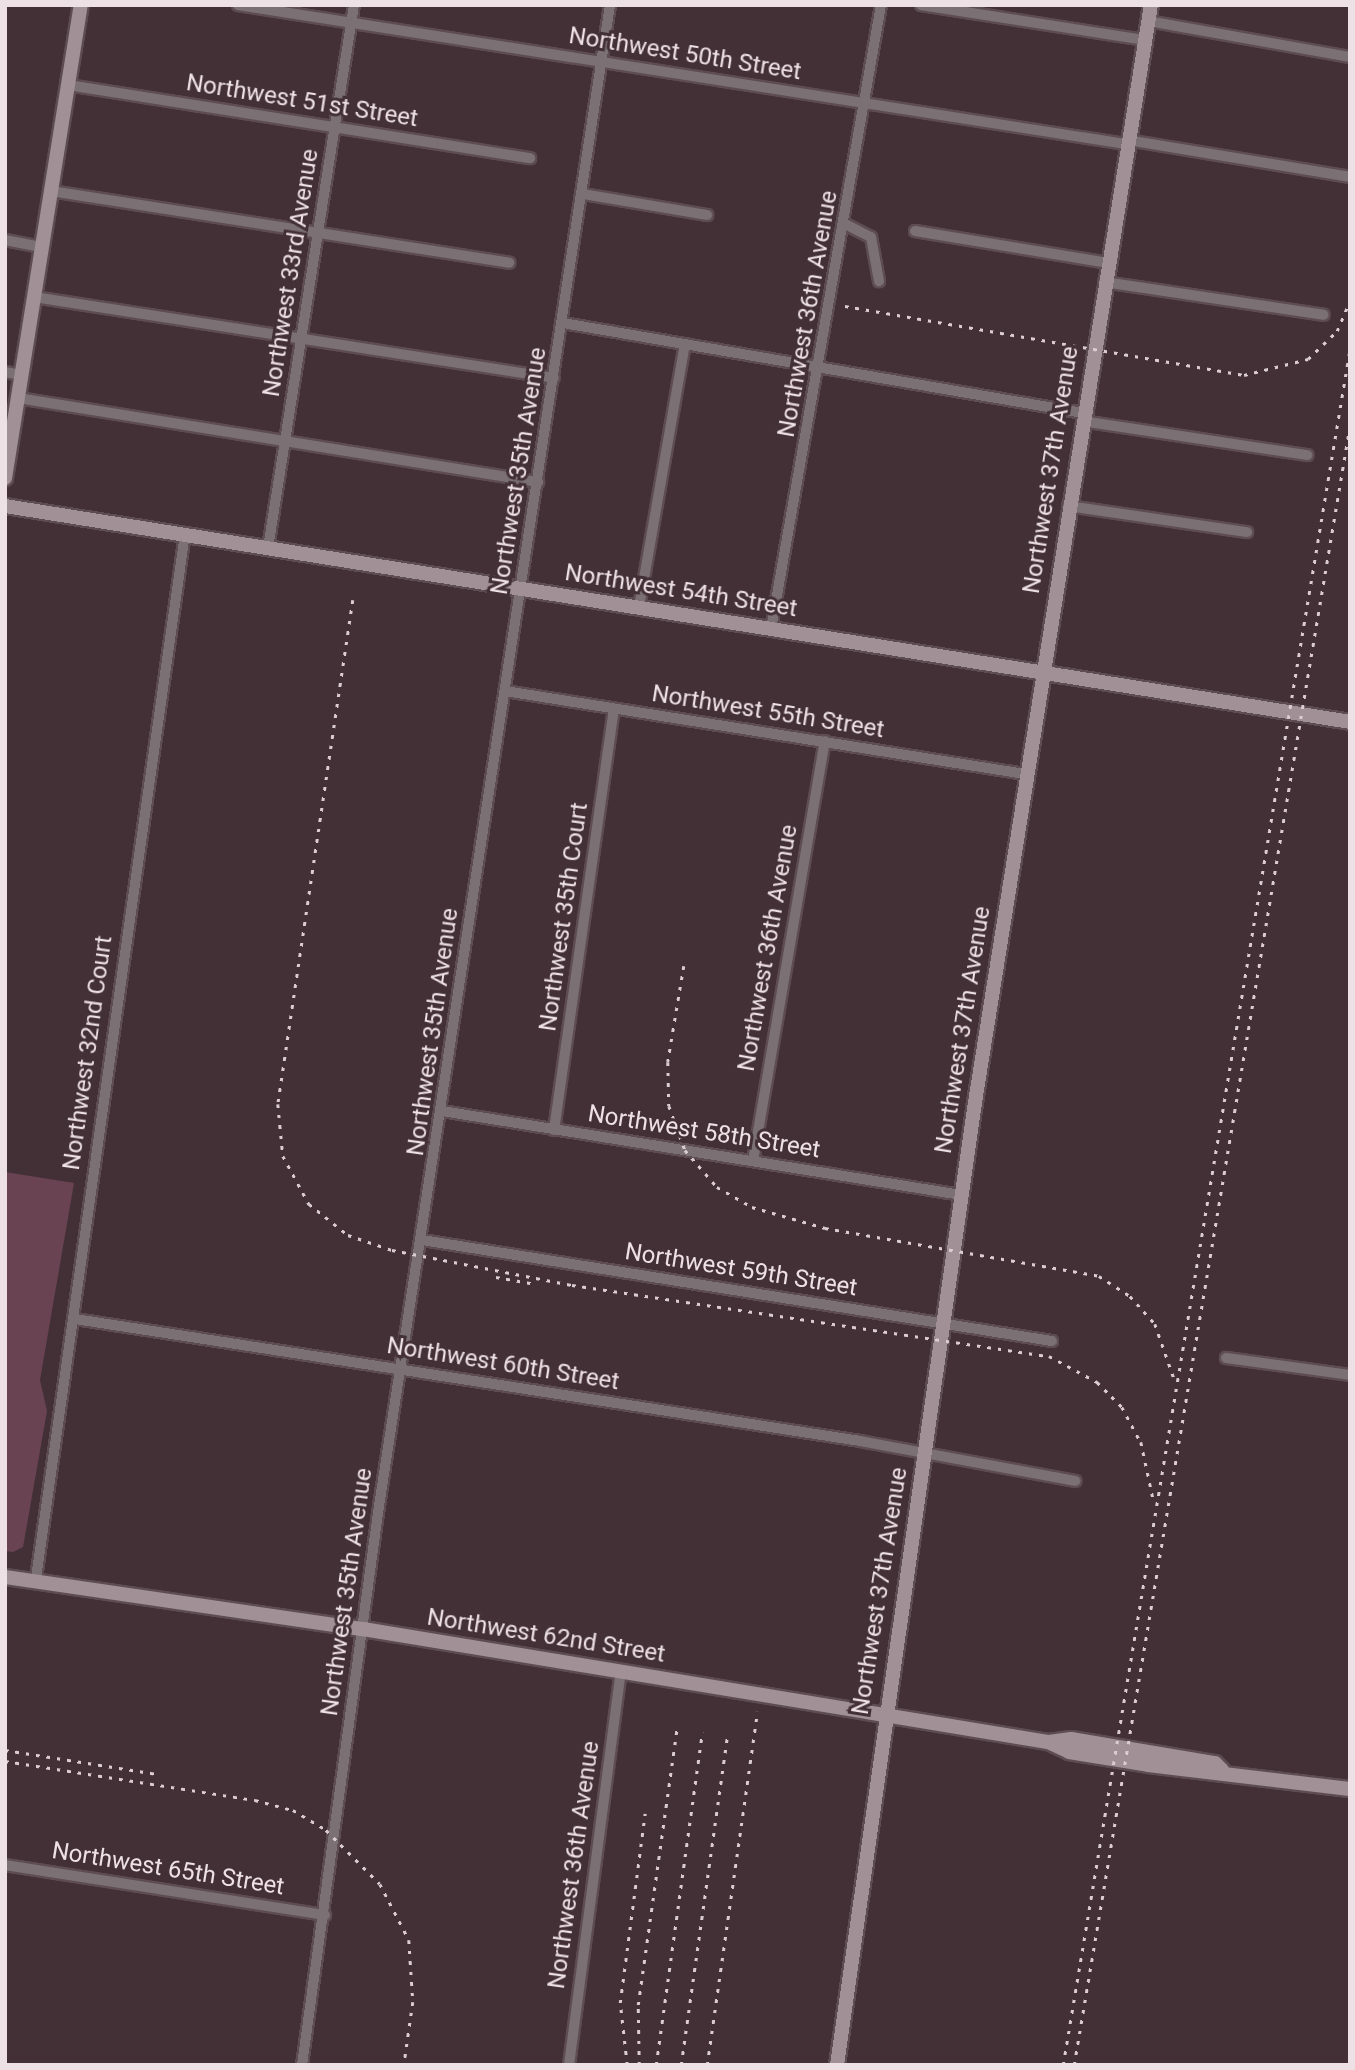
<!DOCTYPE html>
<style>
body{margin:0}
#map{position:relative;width:1355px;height:2070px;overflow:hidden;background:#433037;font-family:Roboto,sans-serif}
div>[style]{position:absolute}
.green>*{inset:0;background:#6a4353}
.roads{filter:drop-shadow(2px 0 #5e4c53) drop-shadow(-2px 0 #5e4c53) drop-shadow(0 2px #5e4c53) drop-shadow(0 -2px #5e4c53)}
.street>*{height:10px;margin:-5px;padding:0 5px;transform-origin:5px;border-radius:5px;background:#7b7174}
.secondary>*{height:14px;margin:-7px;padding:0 7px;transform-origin:7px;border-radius:7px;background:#a19197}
.rail>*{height:2.5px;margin-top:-1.25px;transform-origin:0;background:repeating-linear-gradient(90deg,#daccd2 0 3.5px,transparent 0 10.5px)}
span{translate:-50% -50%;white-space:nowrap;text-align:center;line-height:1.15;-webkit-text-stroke:6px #433037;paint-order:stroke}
.street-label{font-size:24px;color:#eee1e6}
.frame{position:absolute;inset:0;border:7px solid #eee1e6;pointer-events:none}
</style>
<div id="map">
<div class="green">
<i style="clip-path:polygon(5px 1172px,74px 1183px,40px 1380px,47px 1411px,23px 1547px,13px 1552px,5px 1551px)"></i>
</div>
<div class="roads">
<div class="street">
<i style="left:238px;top:5px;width:899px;rotate:8.9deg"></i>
<i style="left:921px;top:5px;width:227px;rotate:8.9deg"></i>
<i style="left:1148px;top:21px;width:205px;rotate:10.1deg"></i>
<i style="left:68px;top:85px;width:468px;rotate:9deg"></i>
<i style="left:1127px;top:140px;width:226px;rotate:9.4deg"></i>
<i style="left:51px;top:191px;width:464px;rotate:8.9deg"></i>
<i style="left:583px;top:194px;width:126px;rotate:9.6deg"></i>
<i style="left:845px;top:224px;width:29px;rotate:27deg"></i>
<i style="left:871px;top:237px;width:45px;rotate:79.7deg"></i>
<i style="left:915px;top:231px;width:196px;rotate:9.4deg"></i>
<i style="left:5px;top:240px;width:38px;rotate:11deg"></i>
<i style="left:1104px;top:282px;width:222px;rotate:8.5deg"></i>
<i style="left:34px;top:297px;width:526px;rotate:8.85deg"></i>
<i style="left:563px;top:323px;width:528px;rotate:9.82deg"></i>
<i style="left:5px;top:372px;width:17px;rotate:10deg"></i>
<i style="left:18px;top:398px;width:527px;rotate:9.18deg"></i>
<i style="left:1082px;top:421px;width:228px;rotate:8.6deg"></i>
<i style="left:1068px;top:506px;width:181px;rotate:8.3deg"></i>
<i style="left:268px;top:548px;width:550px;rotate:-81deg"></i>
<i style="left:639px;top:607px;width:267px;rotate:-80.1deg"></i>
<i style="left:771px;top:629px;width:634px;rotate:-80deg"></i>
<i style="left:505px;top:691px;width:527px;rotate:9.07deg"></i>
<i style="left:442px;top:1111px;width:526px;rotate:9.19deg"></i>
<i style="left:554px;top:1130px;width:425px;rotate:-81.9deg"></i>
<i style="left:753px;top:1161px;width:426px;rotate:-80.3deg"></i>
<i style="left:422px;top:1240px;width:638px;rotate:9.11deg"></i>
<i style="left:75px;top:1319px;width:794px;rotate:8.83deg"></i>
<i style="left:860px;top:1441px;width:219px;rotate:10.5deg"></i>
<i style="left:1226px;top:1358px;width:125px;rotate:7.8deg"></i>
<i style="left:36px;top:1578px;width:1055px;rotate:-81.88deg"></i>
<i style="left:5px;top:1865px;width:324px;rotate:8.9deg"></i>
<i style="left:302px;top:2065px;width:564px;rotate:-82.16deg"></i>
<i style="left:379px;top:1506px;width:1519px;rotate:-81.25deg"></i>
<i style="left:569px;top:2065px;width:396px;rotate:-82.5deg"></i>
</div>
<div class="secondary">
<i style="left:5px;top:478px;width:479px;rotate:-80.9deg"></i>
<i style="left:5px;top:506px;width:1362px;rotate:9.12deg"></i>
<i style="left:5px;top:1577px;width:362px;rotate:8.3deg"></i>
<i style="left:363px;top:1629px;width:694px;rotate:9.37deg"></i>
<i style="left:1048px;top:1742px;width:23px;rotate:25deg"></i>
<i style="left:1069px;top:1752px;width:80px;rotate:9.3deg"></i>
<i style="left:1148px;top:1765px;width:203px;rotate:6.8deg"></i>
<i style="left:1049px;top:1742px;width:22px;rotate:-8deg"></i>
<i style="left:1071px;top:1739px;width:146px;rotate:9.5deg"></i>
<i style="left:1215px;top:1763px;width:10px;rotate:45deg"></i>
<i style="left:837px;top:2065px;width:979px;rotate:-81.84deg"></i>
<i style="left:976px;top:1096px;width:1105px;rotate:-80.89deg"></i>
</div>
</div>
<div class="rail">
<i style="left:845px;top:306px;width:405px;rotate:9.8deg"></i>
<i style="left:1244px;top:375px;width:66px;rotate:-14deg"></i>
<i style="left:1308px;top:359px;width:40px;rotate:-44deg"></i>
<i style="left:1337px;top:331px;width:33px;rotate:-67deg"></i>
<i style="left:353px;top:600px;width:510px;rotate:98.46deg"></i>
<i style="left:278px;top:1104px;width:52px;rotate:84.5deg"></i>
<i style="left:283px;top:1156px;width:55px;rotate:61.6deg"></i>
<i style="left:309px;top:1204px;width:50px;rotate:38.5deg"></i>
<i style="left:348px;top:1235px;width:46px;rotate:18.8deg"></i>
<i style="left:392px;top:1250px;width:183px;rotate:11deg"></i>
<i style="left:572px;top:1285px;width:482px;rotate:8.5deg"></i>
<i style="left:1049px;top:1356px;width:55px;rotate:28.4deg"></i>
<i style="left:1097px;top:1382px;width:35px;rotate:45deg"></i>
<i style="left:1122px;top:1407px;width:40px;rotate:62deg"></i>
<i style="left:1141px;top:1442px;width:57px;rotate:77.9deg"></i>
<i style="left:684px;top:966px;width:97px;rotate:99.5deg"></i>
<i style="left:668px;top:1062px;width:44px;rotate:88.7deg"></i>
<i style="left:669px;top:1106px;width:47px;rotate:70deg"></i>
<i style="left:685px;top:1150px;width:49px;rotate:49.1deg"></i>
<i style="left:717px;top:1187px;width:40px;rotate:29.7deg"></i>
<i style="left:752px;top:1207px;width:76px;rotate:16deg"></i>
<i style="left:825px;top:1228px;width:278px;rotate:9.9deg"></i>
<i style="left:1099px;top:1276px;width:37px;rotate:33deg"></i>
<i style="left:1130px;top:1296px;width:38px;rotate:48deg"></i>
<i style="left:1155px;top:1324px;width:60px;rotate:70.7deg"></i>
<i style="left:496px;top:1277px;width:39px;rotate:10deg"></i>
<i style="left:5px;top:1750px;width:154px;rotate:9deg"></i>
<i style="left:5px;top:1761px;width:253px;rotate:8.9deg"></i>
<i style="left:255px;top:1800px;width:39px;rotate:15deg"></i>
<i style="left:293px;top:1810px;width:39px;rotate:31deg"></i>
<i style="left:326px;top:1830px;width:76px;rotate:45deg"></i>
<i style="left:380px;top:1884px;width:63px;rotate:62.6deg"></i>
<i style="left:409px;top:1940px;width:62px;rotate:86.3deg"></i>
<i style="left:413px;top:2002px;width:64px;rotate:98.1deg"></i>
<i style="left:627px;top:2065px;width:62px;rotate:-96.4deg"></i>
<i style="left:620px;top:2003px;width:191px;rotate:-82.5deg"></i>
<i style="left:639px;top:2065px;width:60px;rotate:-91deg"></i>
<i style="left:638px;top:2005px;width:280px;rotate:-82deg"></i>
<i style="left:656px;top:2065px;width:336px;rotate:-82.1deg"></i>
<i style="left:681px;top:2065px;width:332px;rotate:-82deg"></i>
<i style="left:707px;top:2065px;width:357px;rotate:-81.9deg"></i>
<i style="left:1063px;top:2065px;width:1741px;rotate:-80.51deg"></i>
<i style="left:1074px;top:2065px;width:1663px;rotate:-80.45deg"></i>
</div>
<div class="street-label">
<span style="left:685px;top:54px;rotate:9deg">Northwest 50th Street</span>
<span style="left:302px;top:101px;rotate:9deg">Northwest 51st Street</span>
<span style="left:291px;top:273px;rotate:-81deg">Northwest 33rd Avenue</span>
<span style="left:808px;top:314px;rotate:-80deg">Northwest 36th Avenue</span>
<span style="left:1051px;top:470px;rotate:-81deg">Northwest 37th Avenue</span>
<span style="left:519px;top:471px;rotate:-81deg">Northwest 35th Avenue</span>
<span style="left:681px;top:591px;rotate:9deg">Northwest 54th Street</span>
<span style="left:768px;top:712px;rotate:9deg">Northwest 55th Street</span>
<span style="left:564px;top:917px;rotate:-82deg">Northwest 35th Court</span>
<span style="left:768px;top:948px;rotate:-80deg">Northwest 36th Avenue</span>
<span style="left:963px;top:1030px;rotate:-81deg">Northwest 37th Avenue</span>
<span style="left:433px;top:1032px;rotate:-82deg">Northwest 35th Avenue</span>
<span style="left:88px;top:1053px;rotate:-82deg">Northwest 32nd Court</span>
<span style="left:704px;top:1132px;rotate:9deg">Northwest 58th Street</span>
<span style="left:741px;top:1270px;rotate:9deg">Northwest 59th Street</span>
<span style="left:503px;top:1364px;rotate:9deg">Northwest 60th Street</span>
<span style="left:880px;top:1591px;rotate:-81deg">Northwest 37th Avenue</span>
<span style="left:347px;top:1592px;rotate:-82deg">Northwest 35th Avenue</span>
<span style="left:546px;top:1636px;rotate:9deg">Northwest 62nd Street</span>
<span style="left:574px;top:1865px;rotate:-82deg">Northwest 36th Avenue</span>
<span style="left:168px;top:1869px;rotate:9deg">Northwest 65th Street</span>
</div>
<div class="frame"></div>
</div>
